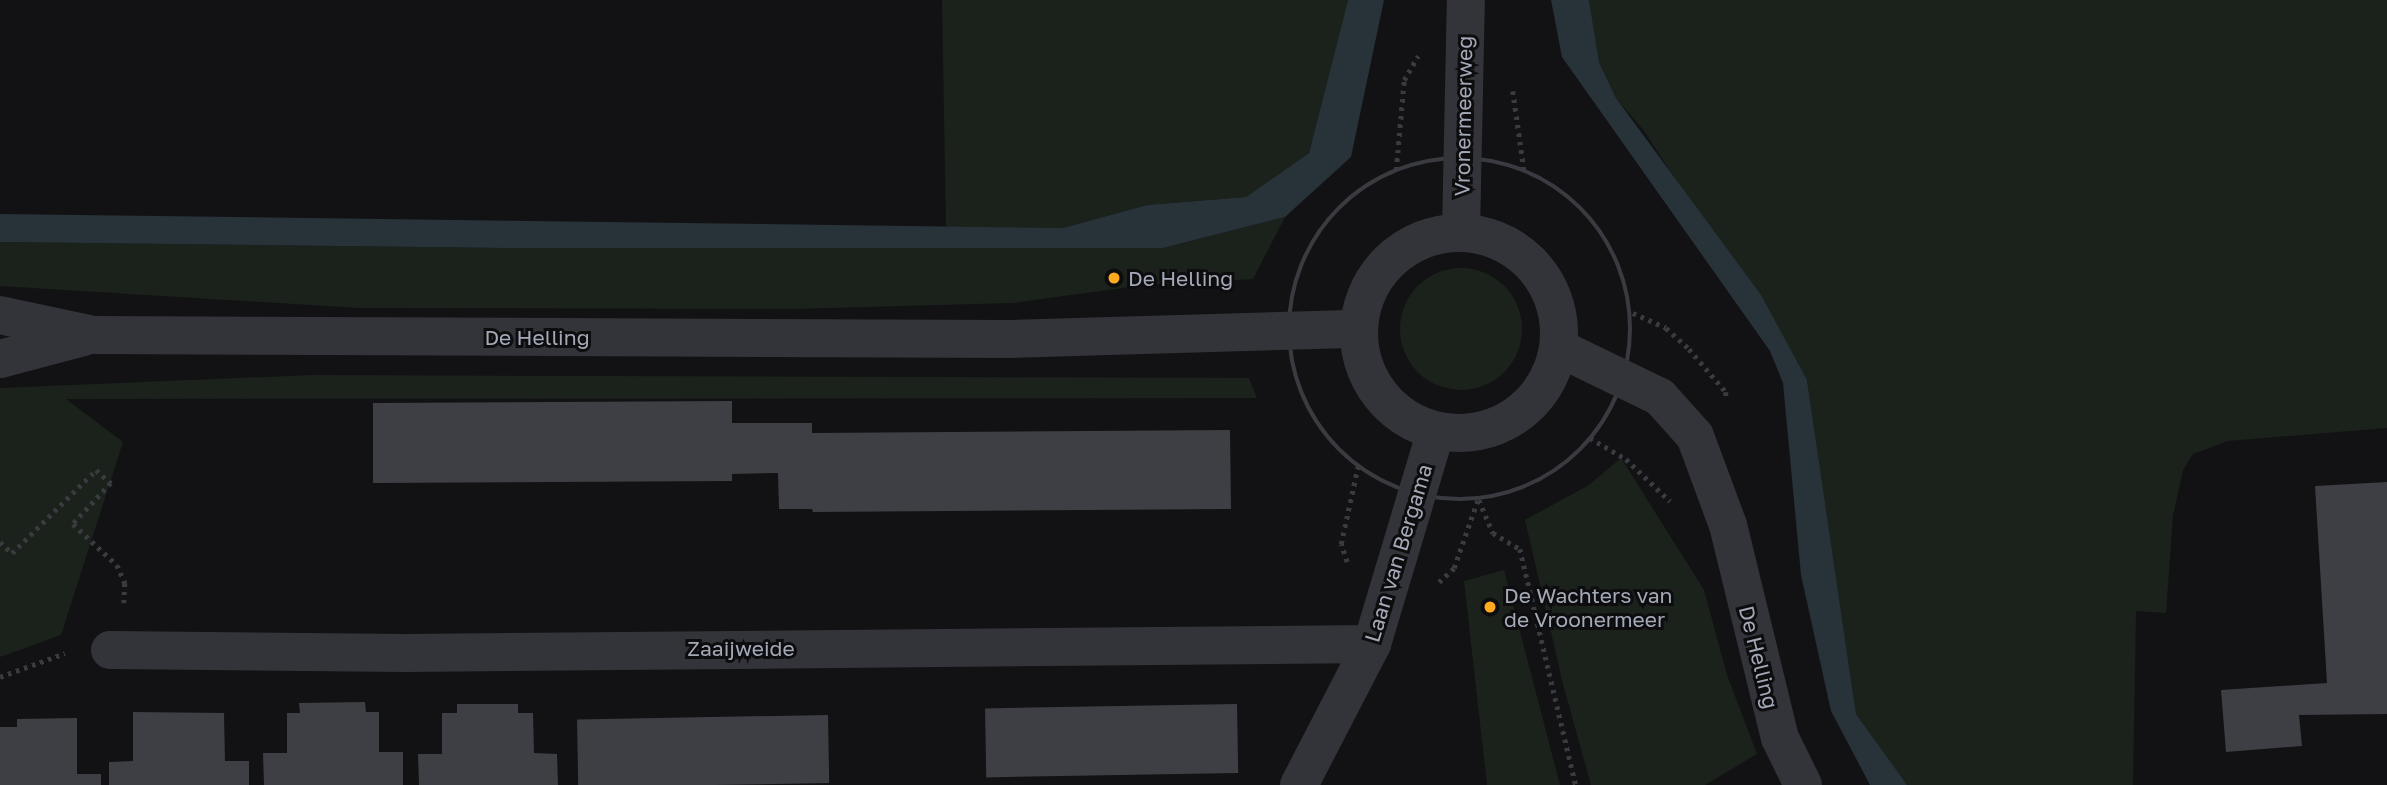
<!DOCTYPE html>
<style>
body{margin:0}
#map{position:relative;width:2387px;height:785px;overflow:hidden;background:#121214;font-family:"Golos Text",sans-serif}
div>[style]{position:absolute}
.green>*{inset:0;background:#1a221b}
.round{border-radius:50%}
.water>*{inset:0;background:#283239}
.building>*{inset:0;background:#3e3f44;transform-origin:0 0}
.path>*{height:4.5px;margin-top:-2.25px;transform-origin:0;background:repeating-linear-gradient(90deg,#393b41 0 3.5px,transparent 0 8.5px)}
.path>.ring{margin:-2.25px;padding:0;box-sizing:content-box;background:none;border:4.5px solid #393b41;border-radius:50%}
.minor>*{height:38px;margin:-19px;padding:0 19px;transform-origin:19px;border-radius:19px;background:#333439}
.minor>.ring{margin:-19px;padding:0;box-sizing:content-box;background:none;border:38px solid #333439;border-radius:50%}
.dots>*{width:19px;height:19px;translate:-50% -50%;box-sizing:border-box;border:4px solid #0d0d0f;border-radius:50%}
span{translate:-50% -50%;white-space:nowrap;text-align:center;line-height:1.15;-webkit-text-stroke:6px #0d0d0f;paint-order:stroke}
.street-label{font-size:21px;color:#a3a9b6}
.poi-label{font-size:21px;color:#a3a9b6}
.left{translate:0 -50%;text-align:left}
</style>
<div id="map">
<div class="green">
<i style="clip-path:polygon(942px 0,1348px 0,1309px 153px,1246px 197px,1147px 205px,1063px 228px,946px 228px)"></i>
<i style="clip-path:polygon(1589px 0,2387px 0,2387px 428px,2228px 441px,2193px 454px,2183px 470px,2173px 516px,2166px 613px,2136px 611px,2133px 785px,1907px 785px,1900px 777px,1856px 714px,1807px 380px,1644px 131px,1616px 98px,1599px 62px)"></i>
<i style="clip-path:polygon(1285px 217px,1253px 279px,1145px 285px,1013px 303px,792px 309px,359px 308px,0 286px,0 242px,505px 248px,1163px 248px)"></i>
<i class="round" style="left:1400px;top:268px;width:122px;height:122px"></i>
<i style="clip-path:polygon(312px 375px,1249px 378px,1257px 398px,66px 399px,123px 442px,61px 635px,0 657px,0 388px)"></i>
<i style="clip-path:polygon(1621px 458px,1704px 590px,1727px 675px,1757px 754px,1705px 785px,1591px 785px,1563px 684px,1525px 520px,1589px 485px)"></i>
<i style="clip-path:polygon(1504px 570px,1560px 785px,1487px 785px,1464px 581px)"></i>
</div>
<div class="water">
<i style="clip-path:polygon(1348px 0,1384px 0,1351px 157px,1285px 217px,1163px 248px,505px 248px,0 242px,0 214px,1063px 228px,1147px 205px,1246px 197px,1309px 153px)"></i>
<i style="clip-path:polygon(1551px 0,1589px 0,1599px 62px,1616px 98px,1761px 295px,1807px 380px,1856px 714px,1907px 785px,1870px 785px,1831px 711px,1801px 575px,1783px 383px,1770px 351px,1562px 57px)"></i>
</div>
<div class="building">
<i style="clip-path:polygon(732px 401px,732px 423px,812px 423px,812px 433px,1230px 430px,1231px 509px,813px 512px,812px 509px,779px 509px,778px 473px,732px 474px,732px 481px,373px 483px,373px 403px)"></i>
<i style="clip-path:polygon(2387px 482px,2387px 714px,2299px 715px,2302px 746px,2226px 752px,2221px 690px,2327px 683px,2315px 486px)"></i>
<i style="clip-path:polygon(365px 702px,366px 712px,379px 712px,379px 752px,403px 752px,403px 785px,264px 785px,263px 753px,287px 753px,287px 713px,300px 713px,299px 703px)"></i>
<i style="clip-path:polygon(457px 704px,518px 704px,518px 713px,533px 713px,534px 753px,557px 754px,558px 785px,419px 785px,418px 754px,442px 754px,442px 713px,457px 713px)"></i>
<i style="left:1237px;top:704px;width:69px;height:252px;rotate:89deg"></i>
<i style="clip-path:polygon(133px 712px,224px 713px,225px 761px,249px 761px,249px 785px,109px 785px,109px 762px,133px 761px)"></i>
<i style="left:828px;top:715px;width:68px;height:251px;rotate:89deg"></i>
<i style="clip-path:polygon(77px 718px,77px 774px,101px 774px,101px 785px,0 785px,0 727px,17px 727px,17px 719px)"></i>
</div>
<div class="path">
<i style="left:1513px;top:91px;width:79px;rotate:82deg"></i>
<i class="ring" style="left:1289px;top:158px;width:337.5px;height:337.5px"></i>
<i style="left:1396px;top:170px;width:90px;rotate:-84.9deg"></i>
<i style="left:1404px;top:80px;width:28px;rotate:-60deg"></i>
<i style="left:1633px;top:313px;width:36px;rotate:24deg"></i>
<i style="left:1666px;top:328px;width:31px;rotate:42deg"></i>
<i style="left:1689px;top:349px;width:57px;rotate:49.3deg"></i>
<i style="left:1726px;top:392px;width:8px;rotate:90deg"></i>
<i style="left:1590px;top:438px;width:42px;rotate:30.3deg"></i>
<i style="left:1626px;top:459px;width:61px;rotate:43.7deg"></i>
<i style="left:1479px;top:500px;width:36px;rotate:67deg"></i>
<i style="left:1493px;top:533px;width:31px;rotate:31deg"></i>
<i style="left:1520px;top:549px;width:243px;rotate:76.7deg"></i>
<i style="left:0;top:542px;width:16px;rotate:43deg"></i>
<i style="left:12px;top:553px;width:118px;rotate:-44.7deg"></i>
<i style="left:96px;top:470px;width:20px;rotate:41deg"></i>
<i style="left:111px;top:483px;width:56px;rotate:132.8deg"></i>
<i style="left:73px;top:524px;width:60px;rotate:43deg"></i>
<i style="left:117px;top:565px;width:20px;rotate:66deg"></i>
<i style="left:125px;top:583px;width:20px;rotate:93deg"></i>
<i style="left:1347px;top:562px;width:19px;rotate:-108deg"></i>
<i style="left:1341px;top:544px;width:80px;rotate:-77.7deg"></i>
<i style="left:1439px;top:582px;width:21px;rotate:-43deg"></i>
<i style="left:1454px;top:568px;width:73px;rotate:-70.8deg"></i>
<i style="left:0;top:677px;width:69px;rotate:-20.3deg"></i>
</div>
<div class="minor">
<i style="left:1461px;top:232px;width:232px;rotate:-88.8deg"></i>
<i class="ring" style="left:1359px;top:233px;width:162px;height:162px"></i>
<i style="left:0;top:315px;width:95px;rotate:12.1deg"></i>
<i style="left:93px;top:335px;width:918px;rotate:0.25deg"></i>
<i style="left:1011px;top:339px;width:347px;rotate:-1.7deg"></i>
<i style="left:1559px;top:348px;width:112px;rotate:25.9deg"></i>
<i style="left:1660px;top:397px;width:52px;rotate:48.1deg"></i>
<i style="left:1695px;top:436px;width:95px;rotate:69.7deg"></i>
<i style="left:1728px;top:525px;width:219px;rotate:76.3deg"></i>
<i style="left:1780px;top:738px;width:52px;rotate:63.9deg"></i>
<i style="left:0;top:359px;width:87px;rotate:-14.7deg"></i>
<i style="left:110px;top:650px;width:295px;rotate:0.6deg"></i>
<i style="left:405px;top:653px;width:967px;rotate:-0.53deg"></i>
<i style="left:1299px;top:785px;width:159px;rotate:-62.6deg"></i>
<i style="left:1372px;top:644px;width:222px;rotate:-73.3deg"></i>
</div>
<div class="dots">
<i style="left:1114px;top:278px;background:#ffaa1f"></i>
<i style="left:1490px;top:607px;background:#ffaa1f"></i>
</div>
<div class="street-label">
<span style="left:1463px;top:116px;rotate:-89deg">Vronermeerweg</span>
<span style="left:537px;top:337px">De Helling</span>
<span style="left:1398px;top:553px;rotate:-73deg">Laan van Bergama</span>
<span style="left:741px;top:648px">Zaaijweide</span>
<span style="left:1759px;top:657px;rotate:76deg">De Helling</span>
</div>
<div class="poi-label">
<span class="left" style="left:1128px;top:278px">De Helling</span>
<span class="left" style="left:1504px;top:607px">De Wachters van<br>de Vroonermeer</span>
</div>
</div>
